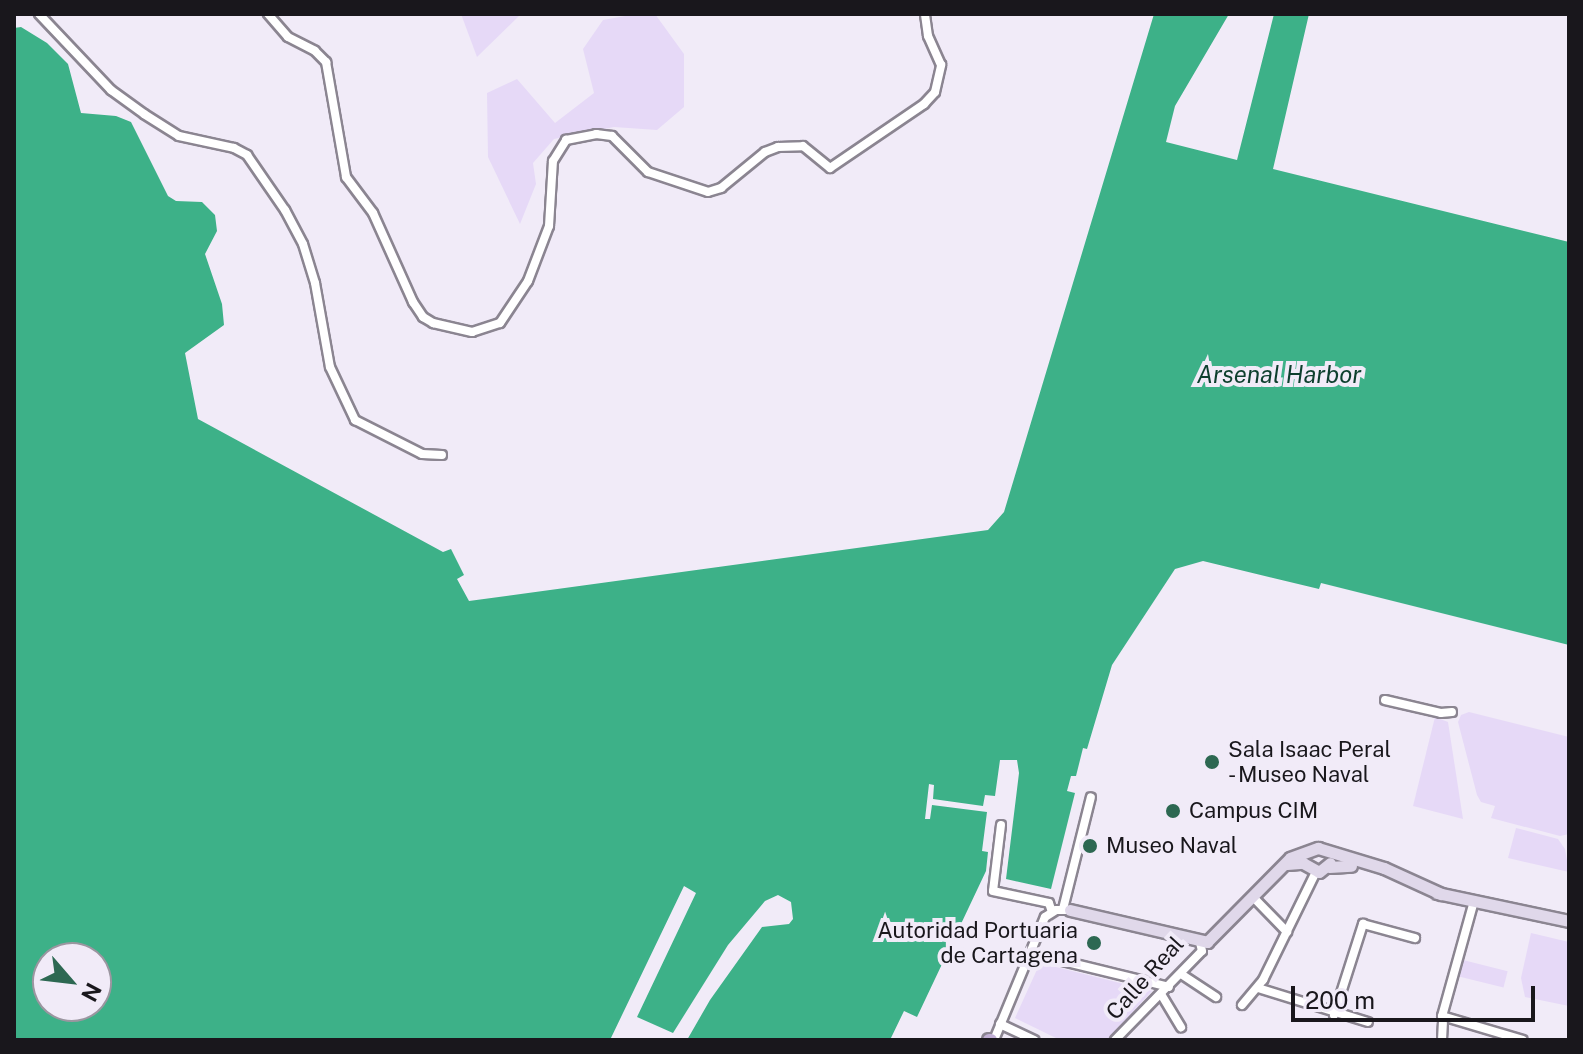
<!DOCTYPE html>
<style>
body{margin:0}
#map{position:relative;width:1583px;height:1054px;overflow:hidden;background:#f1ebf8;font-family:"Public Sans",sans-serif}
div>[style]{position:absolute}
.green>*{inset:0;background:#e6d9f7;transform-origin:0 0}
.water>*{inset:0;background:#3db188}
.roads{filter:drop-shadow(2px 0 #8b8591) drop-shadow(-2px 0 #8b8591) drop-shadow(0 2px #8b8591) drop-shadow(0 -2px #8b8591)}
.street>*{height:8px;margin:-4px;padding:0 4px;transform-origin:4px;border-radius:4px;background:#fff}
.secondary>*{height:11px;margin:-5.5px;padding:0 5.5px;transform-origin:5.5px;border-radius:5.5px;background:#e0d8ea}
.primary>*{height:12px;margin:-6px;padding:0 6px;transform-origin:6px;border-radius:6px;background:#c2b0d6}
.dots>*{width:22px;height:22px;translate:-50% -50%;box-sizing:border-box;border:4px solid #f1ebf8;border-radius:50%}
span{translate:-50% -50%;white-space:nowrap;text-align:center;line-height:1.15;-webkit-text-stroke:8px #f1ebf8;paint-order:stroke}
.poi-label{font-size:22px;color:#19171c}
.left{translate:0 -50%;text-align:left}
.right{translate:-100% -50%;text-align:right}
.street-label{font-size:22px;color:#19171c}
.water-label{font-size:24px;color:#0d3f2e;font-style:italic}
.frame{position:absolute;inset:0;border:16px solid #19171c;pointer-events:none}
.north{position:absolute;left:32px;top:942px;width:80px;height:80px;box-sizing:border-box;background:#f1ebf8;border:2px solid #9b96a0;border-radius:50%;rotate:118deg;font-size:22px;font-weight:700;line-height:32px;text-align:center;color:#19171c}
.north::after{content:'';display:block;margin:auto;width:28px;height:36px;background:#2d6852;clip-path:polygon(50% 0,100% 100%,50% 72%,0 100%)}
.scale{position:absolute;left:1291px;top:986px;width:244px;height:36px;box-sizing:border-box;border:4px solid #19171c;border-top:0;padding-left:10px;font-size:24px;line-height:28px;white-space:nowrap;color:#19171c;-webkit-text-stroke:6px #f1ebf8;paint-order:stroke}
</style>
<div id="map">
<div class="green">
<i style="clip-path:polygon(461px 14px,521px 14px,477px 57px)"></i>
<i style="clip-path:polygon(636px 14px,655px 14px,684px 54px,684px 107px,657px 130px,614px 127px,554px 139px,533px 163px,536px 184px,520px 224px,488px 157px,487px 93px,517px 79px,555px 123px,594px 93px,583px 49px,603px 20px)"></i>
<i style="clip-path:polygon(1469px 712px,1569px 737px,1569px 834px,1560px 836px,1491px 818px,1495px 806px,1481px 802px,1477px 795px,1458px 722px,1461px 715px)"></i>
<i style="clip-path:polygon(1435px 717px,1448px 722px,1463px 819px,1413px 806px)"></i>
<i style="clip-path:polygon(1516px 828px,1558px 839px,1565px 849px,1569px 872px,1508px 858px)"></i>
<i style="clip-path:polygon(1531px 933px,1569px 942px,1569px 1006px,1525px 997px,1521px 978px)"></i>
<i style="left:1463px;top:960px;width:46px;height:17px;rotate:14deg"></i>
<i style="clip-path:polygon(1040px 963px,1152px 991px,1107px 1040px,1060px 1040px,1015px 1018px)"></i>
</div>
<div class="water">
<i style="clip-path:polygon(evenodd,1154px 14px,1229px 14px,1175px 106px,1166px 142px,1237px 160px,1274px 14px,1309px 14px,1273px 169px,1569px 242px,1569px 645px,1321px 583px,1319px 589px,1203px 561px,1175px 569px,1112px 665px,1087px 749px,1083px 748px,1076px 776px,1071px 776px,1067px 791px,1075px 793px,1051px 889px,1006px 879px,1019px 773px,1017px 760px,1000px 760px,995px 796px,985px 795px,983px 806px,933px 799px,934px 785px,929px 784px,925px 819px,930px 819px,932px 805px,987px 812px,982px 851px,988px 852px,986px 871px,917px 1017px,904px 1011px,890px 1040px,687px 1040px,710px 1000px,762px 927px,789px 924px,793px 919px,791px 902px,778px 895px,765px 901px,728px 945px,673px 1033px,637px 1017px,696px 893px,684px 886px,610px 1040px,14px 1040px,14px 28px,21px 27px,47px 43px,68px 64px,81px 113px,116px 116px,131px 122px,168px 196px,176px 201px,202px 202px,215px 215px,217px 231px,205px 254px,222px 304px,224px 325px,185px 353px,198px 419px,443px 552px,451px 549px,464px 575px,457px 579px,469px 601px,988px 530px,1004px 512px,1154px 14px,48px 958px,96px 958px,96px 1006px,48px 1006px,48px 958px)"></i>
</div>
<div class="roads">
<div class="street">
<i style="left:39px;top:14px;width:105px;rotate:46.5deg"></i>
<i style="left:111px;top:90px;width:41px;rotate:36deg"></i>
<i style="left:144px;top:114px;width:41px;rotate:32.2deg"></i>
<i style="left:179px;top:136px;width:56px;rotate:12.3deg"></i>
<i style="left:234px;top:148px;width:15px;rotate:28deg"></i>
<i style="left:247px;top:155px;width:67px;rotate:55.4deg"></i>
<i style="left:285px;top:210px;width:38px;rotate:62deg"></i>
<i style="left:303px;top:244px;width:41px;rotate:72.9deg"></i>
<i style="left:315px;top:283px;width:85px;rotate:79.9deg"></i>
<i style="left:330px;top:367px;width:59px;rotate:64.7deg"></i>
<i style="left:355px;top:420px;width:75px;rotate:26.9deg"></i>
<i style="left:422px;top:454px;width:20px;rotate:3deg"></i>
<i style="left:268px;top:14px;width:30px;rotate:49deg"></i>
<i style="left:288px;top:37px;width:30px;rotate:27deg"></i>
<i style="left:315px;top:51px;width:16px;rotate:45deg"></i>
<i style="left:326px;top:62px;width:117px;rotate:80.1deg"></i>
<i style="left:346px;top:177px;width:45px;rotate:53.1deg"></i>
<i style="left:373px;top:213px;width:98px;rotate:65.8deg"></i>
<i style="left:413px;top:302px;width:18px;rotate:56deg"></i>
<i style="left:423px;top:317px;width:12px;rotate:31deg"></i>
<i style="left:433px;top:323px;width:40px;rotate:13deg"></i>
<i style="left:472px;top:332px;width:29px;rotate:-18deg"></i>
<i style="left:500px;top:323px;width:50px;rotate:-56.3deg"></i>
<i style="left:528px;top:281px;width:59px;rotate:-69.1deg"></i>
<i style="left:549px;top:226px;width:65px;rotate:-86.5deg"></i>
<i style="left:553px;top:161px;width:25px;rotate:-58deg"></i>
<i style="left:566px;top:140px;width:31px;rotate:-11deg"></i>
<i style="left:596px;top:134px;width:16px;rotate:7deg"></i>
<i style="left:612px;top:136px;width:51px;rotate:45deg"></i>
<i style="left:648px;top:172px;width:63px;rotate:18.4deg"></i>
<i style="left:708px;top:192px;width:14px;rotate:-17deg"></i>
<i style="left:721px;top:188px;width:57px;rotate:-39.3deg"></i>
<i style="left:765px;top:152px;width:14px;rotate:-21deg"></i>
<i style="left:778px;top:147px;width:25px;rotate:-2deg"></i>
<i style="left:803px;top:146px;width:35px;rotate:39deg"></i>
<i style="left:830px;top:168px;width:114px;rotate:-34.2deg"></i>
<i style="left:924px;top:104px;width:16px;rotate:-47deg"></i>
<i style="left:935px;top:92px;width:28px;rotate:-77deg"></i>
<i style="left:941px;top:65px;width:32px;rotate:-114deg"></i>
<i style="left:928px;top:36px;width:22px;rotate:-98deg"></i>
<i style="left:1385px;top:700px;width:57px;rotate:13.1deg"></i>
<i style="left:1441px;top:713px;width:11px;rotate:-5deg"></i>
<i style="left:1001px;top:825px;width:66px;rotate:96.9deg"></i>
<i style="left:993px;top:891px;width:57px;rotate:12.1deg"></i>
<i style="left:1049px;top:903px;width:9px;rotate:72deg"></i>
<i style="left:1253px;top:897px;width:49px;rotate:45.8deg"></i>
<i style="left:1474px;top:901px;width:119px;rotate:105.5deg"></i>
<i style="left:1442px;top:1016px;width:84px;rotate:16.5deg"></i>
<i style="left:1063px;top:909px;width:115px;rotate:-76deg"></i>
<i style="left:1030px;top:953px;width:143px;rotate:13.7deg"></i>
<i style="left:1181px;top:974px;width:42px;rotate:33.3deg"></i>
<i style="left:1258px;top:988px;width:115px;rotate:17.2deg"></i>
<i style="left:1161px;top:994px;width:39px;rotate:59deg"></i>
<i style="left:1242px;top:1005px;width:33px;rotate:-50deg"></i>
<i style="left:1263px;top:980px;width:120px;rotate:-63.9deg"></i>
<i style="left:1334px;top:1015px;width:96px;rotate:-72.3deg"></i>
<i style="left:1363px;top:924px;width:54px;rotate:15.1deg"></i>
<i style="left:1000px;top:1024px;width:38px;rotate:25deg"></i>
<i style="left:994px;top:1040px;width:133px;rotate:-67.5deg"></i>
<i style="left:1045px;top:917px;width:13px;rotate:-32deg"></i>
<i style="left:1056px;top:910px;width:14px"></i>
<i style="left:1115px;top:1040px;width:124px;rotate:-45.7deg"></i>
<i style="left:1202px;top:951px;width:9px;rotate:-103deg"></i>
<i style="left:1442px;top:1040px;width:17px;rotate:-87deg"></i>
</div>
<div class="secondary">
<i style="left:1287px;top:864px;width:16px;rotate:-4deg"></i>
<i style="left:1303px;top:863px;width:18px;rotate:29deg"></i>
<i style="left:1319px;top:872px;width:14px;rotate:-39deg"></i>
<i style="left:1329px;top:867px;width:22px;rotate:-3deg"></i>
<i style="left:1437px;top:893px;width:135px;rotate:12deg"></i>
<i style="left:1070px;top:910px;width:141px;rotate:13.1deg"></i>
<i style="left:1207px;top:942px;width:118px;rotate:-45.3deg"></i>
<i style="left:1290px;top:858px;width:30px;rotate:-20deg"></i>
<i style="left:1318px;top:848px;width:69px;rotate:16.9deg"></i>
<i style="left:1384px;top:868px;width:63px;rotate:24.5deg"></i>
</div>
<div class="primary">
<i style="left:989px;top:1040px;width:2px"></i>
</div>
</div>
<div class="dots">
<i style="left:1212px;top:762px;background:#2d6852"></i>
<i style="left:1173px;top:811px;background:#2d6852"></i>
<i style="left:1090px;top:846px;background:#2d6852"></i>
<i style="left:1094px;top:943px;background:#2d6852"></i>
</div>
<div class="poi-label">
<span class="left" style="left:1228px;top:762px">Sala Isaac Peral<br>- Museo Naval</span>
<span class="left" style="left:1189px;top:811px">Campus CIM</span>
<span class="left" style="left:1106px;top:846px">Museo Naval</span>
<span class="right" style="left:1078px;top:943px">Autoridad Portuaria<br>de Cartagena</span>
</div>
<div class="street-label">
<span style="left:1145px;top:978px;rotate:-48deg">Calle Real</span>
</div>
<div class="water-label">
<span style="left:1279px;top:375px">Arsenal Harbor</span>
</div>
<div class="frame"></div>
<div class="north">N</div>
<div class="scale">200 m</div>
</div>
